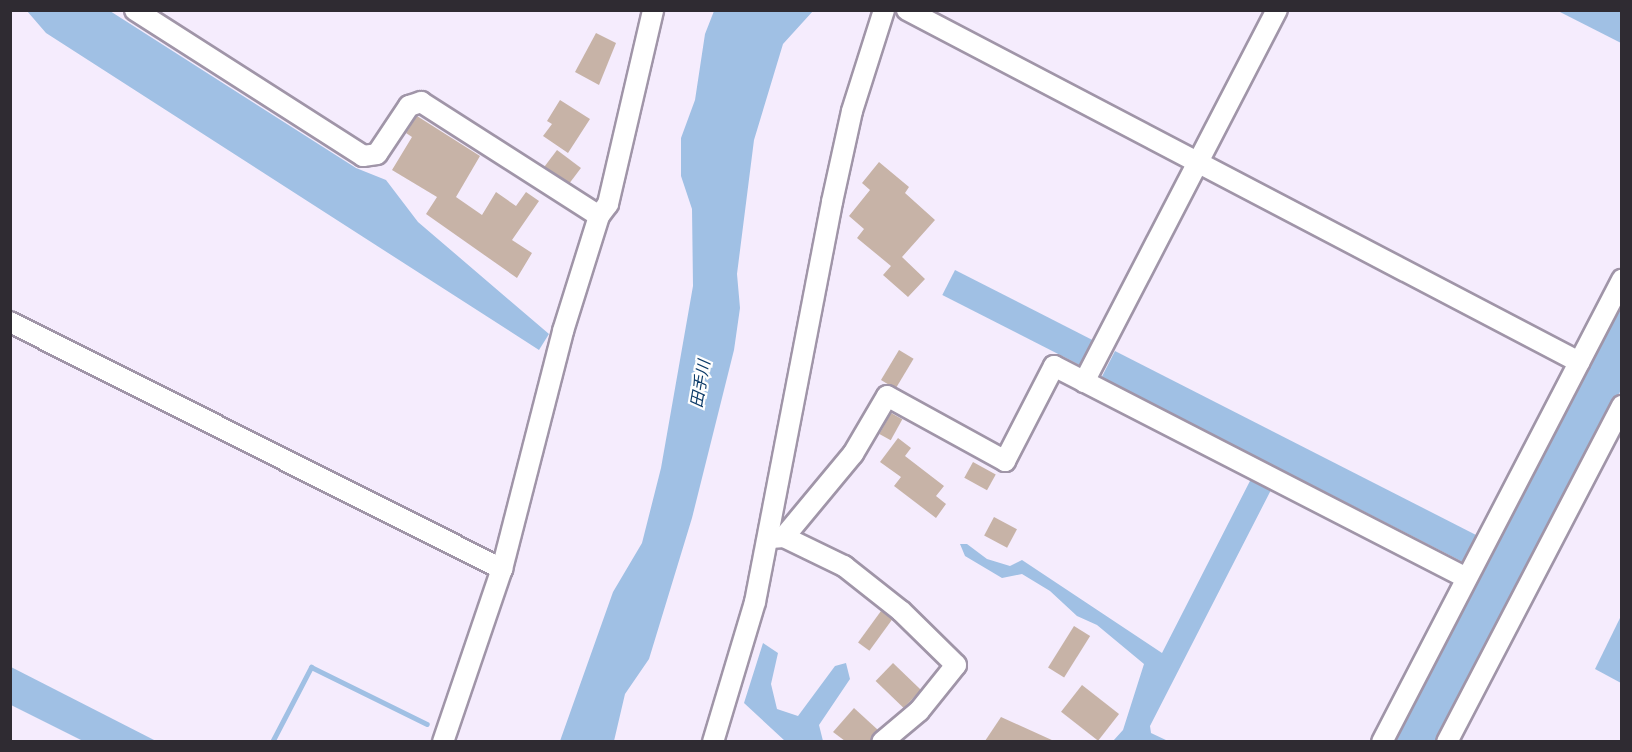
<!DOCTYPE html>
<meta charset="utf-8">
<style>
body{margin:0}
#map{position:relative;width:1632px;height:752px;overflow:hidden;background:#f5ecfd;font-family:Montserrat,"Noto Sans JP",sans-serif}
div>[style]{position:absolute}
.water>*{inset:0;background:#a0c0e4;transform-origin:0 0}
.stream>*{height:5px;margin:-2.5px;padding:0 2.5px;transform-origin:2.5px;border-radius:2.5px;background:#a0c0e4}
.building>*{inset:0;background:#c7b3a7;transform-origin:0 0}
.roads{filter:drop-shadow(2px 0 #a095a8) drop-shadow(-2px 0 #a095a8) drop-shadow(0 2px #a095a8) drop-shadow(0 -2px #a095a8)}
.street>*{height:20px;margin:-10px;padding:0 10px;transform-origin:10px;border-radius:10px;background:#fff}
span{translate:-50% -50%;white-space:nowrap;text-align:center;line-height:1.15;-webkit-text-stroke:4.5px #fefefe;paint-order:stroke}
.water-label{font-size:16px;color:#0d3b68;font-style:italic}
.frame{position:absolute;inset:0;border:12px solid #2f2b32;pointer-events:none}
</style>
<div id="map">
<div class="water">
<i style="clip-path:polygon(27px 11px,110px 11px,356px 168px,386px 180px,418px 222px,549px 334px,539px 350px,46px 33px)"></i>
<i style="clip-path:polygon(714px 11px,813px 11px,783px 44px,754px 140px,737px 274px,740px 308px,734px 350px,692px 518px,649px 659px,625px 694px,614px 741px,560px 741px,613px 592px,642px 543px,661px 468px,693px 286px,692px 209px,681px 176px,681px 138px,695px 100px,705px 34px)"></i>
<i style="clip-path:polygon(1558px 11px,1621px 11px,1621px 43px)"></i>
<i style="left:955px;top:270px;width:157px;height:28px;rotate:27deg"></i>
<i style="clip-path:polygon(1621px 299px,1621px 390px,1439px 741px,1392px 742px)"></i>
<i style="left:1115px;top:351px;width:408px;height:30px;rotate:27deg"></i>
<i style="clip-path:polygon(1251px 479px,1271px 490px,1150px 726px,1151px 733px,1168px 741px,1113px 741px,1123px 730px,1144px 664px,1097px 625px,1077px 616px,1050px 591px,1022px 574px,1002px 578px,965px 556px,960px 544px,967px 544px,987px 559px,1010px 566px,1022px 560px,1162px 653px)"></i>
<i style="clip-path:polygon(1621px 616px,1621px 683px,1595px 669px)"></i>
<i style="clip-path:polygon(763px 643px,778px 653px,771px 684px,777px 709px,798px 716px,835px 666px,846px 663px,850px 679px,819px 725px,823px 741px,785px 741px,744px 703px)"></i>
<i style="clip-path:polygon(11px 667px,156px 741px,83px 741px,11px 705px)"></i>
</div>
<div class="stream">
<i style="left:272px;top:742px;width:85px;rotate:-62.5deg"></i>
<i style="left:311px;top:667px;width:129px;rotate:26.2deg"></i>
</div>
<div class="building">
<i style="clip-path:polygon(596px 33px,616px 43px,599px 85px,575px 72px)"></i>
<i style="clip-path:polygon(560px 100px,590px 119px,568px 153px,543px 136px,552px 124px,547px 121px)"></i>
<i style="clip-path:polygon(417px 116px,480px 156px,456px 197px,482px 215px,496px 192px,516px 206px,526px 192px,539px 201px,512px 240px,532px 253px,517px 278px,426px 214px,437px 197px,392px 170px,412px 137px,406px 133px)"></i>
<i style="left:557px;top:150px;width:30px;height:21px;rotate:37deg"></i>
<i style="clip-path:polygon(879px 162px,909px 187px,905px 193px,935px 220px,902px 257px,925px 279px,908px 297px,883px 275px,891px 266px,857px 238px,864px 229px,849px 216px,870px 190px,862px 183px)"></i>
<i style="left:899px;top:350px;width:17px;height:35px;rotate:31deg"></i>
<i style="left:891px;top:413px;width:13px;height:24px;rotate:29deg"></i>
<i style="clip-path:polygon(898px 438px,911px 448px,905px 456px,944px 486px,936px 496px,946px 504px,936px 518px,894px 486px,901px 477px,880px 462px)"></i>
<i style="left:973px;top:462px;width:26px;height:18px;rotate:29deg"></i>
<i style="left:994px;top:517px;width:26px;height:21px;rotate:28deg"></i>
<i style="left:881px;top:611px;width:14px;height:39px;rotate:36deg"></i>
<i style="left:1074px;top:626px;width:19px;height:49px;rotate:32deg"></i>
<i style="left:893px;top:663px;width:39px;height:25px;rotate:44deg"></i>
<i style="left:1082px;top:685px;width:47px;height:34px;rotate:38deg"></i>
<i style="clip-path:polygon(854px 708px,878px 730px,870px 741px,845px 741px,833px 732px)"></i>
<i style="clip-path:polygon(1001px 717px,1054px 741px,985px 741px)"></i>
</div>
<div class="roads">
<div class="street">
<i style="left:135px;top:10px;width:271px;rotate:32.6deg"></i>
<i style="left:363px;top:156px;width:14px;rotate:-8deg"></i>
<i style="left:377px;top:154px;width:58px;rotate:-56.3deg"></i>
<i style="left:409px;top:106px;width:13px;rotate:-18deg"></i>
<i style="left:421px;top:102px;width:211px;rotate:32.6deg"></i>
<i style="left:907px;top:10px;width:759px;rotate:27.65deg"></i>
<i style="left:10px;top:322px;width:551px;rotate:26.66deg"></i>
<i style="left:1084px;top:382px;width:419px;rotate:-62.6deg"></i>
<i style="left:784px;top:537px;width:108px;rotate:-50.3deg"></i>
<i style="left:853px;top:454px;width:67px;rotate:-59.6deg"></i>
<i style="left:887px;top:396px;width:135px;rotate:28.8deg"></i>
<i style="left:1005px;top:461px;width:107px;rotate:-62.7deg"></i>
<i style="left:1054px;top:366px;width:463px;rotate:27.2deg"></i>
<i style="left:771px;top:538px;width:13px;rotate:-4deg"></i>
<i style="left:784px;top:537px;width:67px;rotate:25.8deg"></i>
<i style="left:844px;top:566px;width:73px;rotate:38.3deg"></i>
<i style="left:901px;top:611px;width:77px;rotate:44.5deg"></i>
<i style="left:956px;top:665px;width:59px;rotate:128.8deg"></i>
<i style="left:919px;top:711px;width:48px;rotate:140deg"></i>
<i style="left:443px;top:742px;width:183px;rotate:-71.2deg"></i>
<i style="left:502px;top:569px;width:246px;rotate:-75.6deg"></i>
<i style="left:563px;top:331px;width:121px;rotate:-72.6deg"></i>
<i style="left:599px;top:216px;width:15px;rotate:-53deg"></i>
<i style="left:608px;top:204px;width:199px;rotate:-76.9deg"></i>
<i style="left:713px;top:742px;width:146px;rotate:-73.3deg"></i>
<i style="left:755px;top:602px;width:407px;rotate:-79.1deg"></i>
<i style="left:832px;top:202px;width:93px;rotate:-77.6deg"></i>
<i style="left:852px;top:111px;width:106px;rotate:-72.4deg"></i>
<i style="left:1382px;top:742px;width:521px;rotate:-62.55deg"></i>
<i style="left:1447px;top:742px;width:379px;rotate:-62.5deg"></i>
</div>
</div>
<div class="water-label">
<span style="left:701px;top:384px;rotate:-80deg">田手川</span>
</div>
<div class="frame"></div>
</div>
